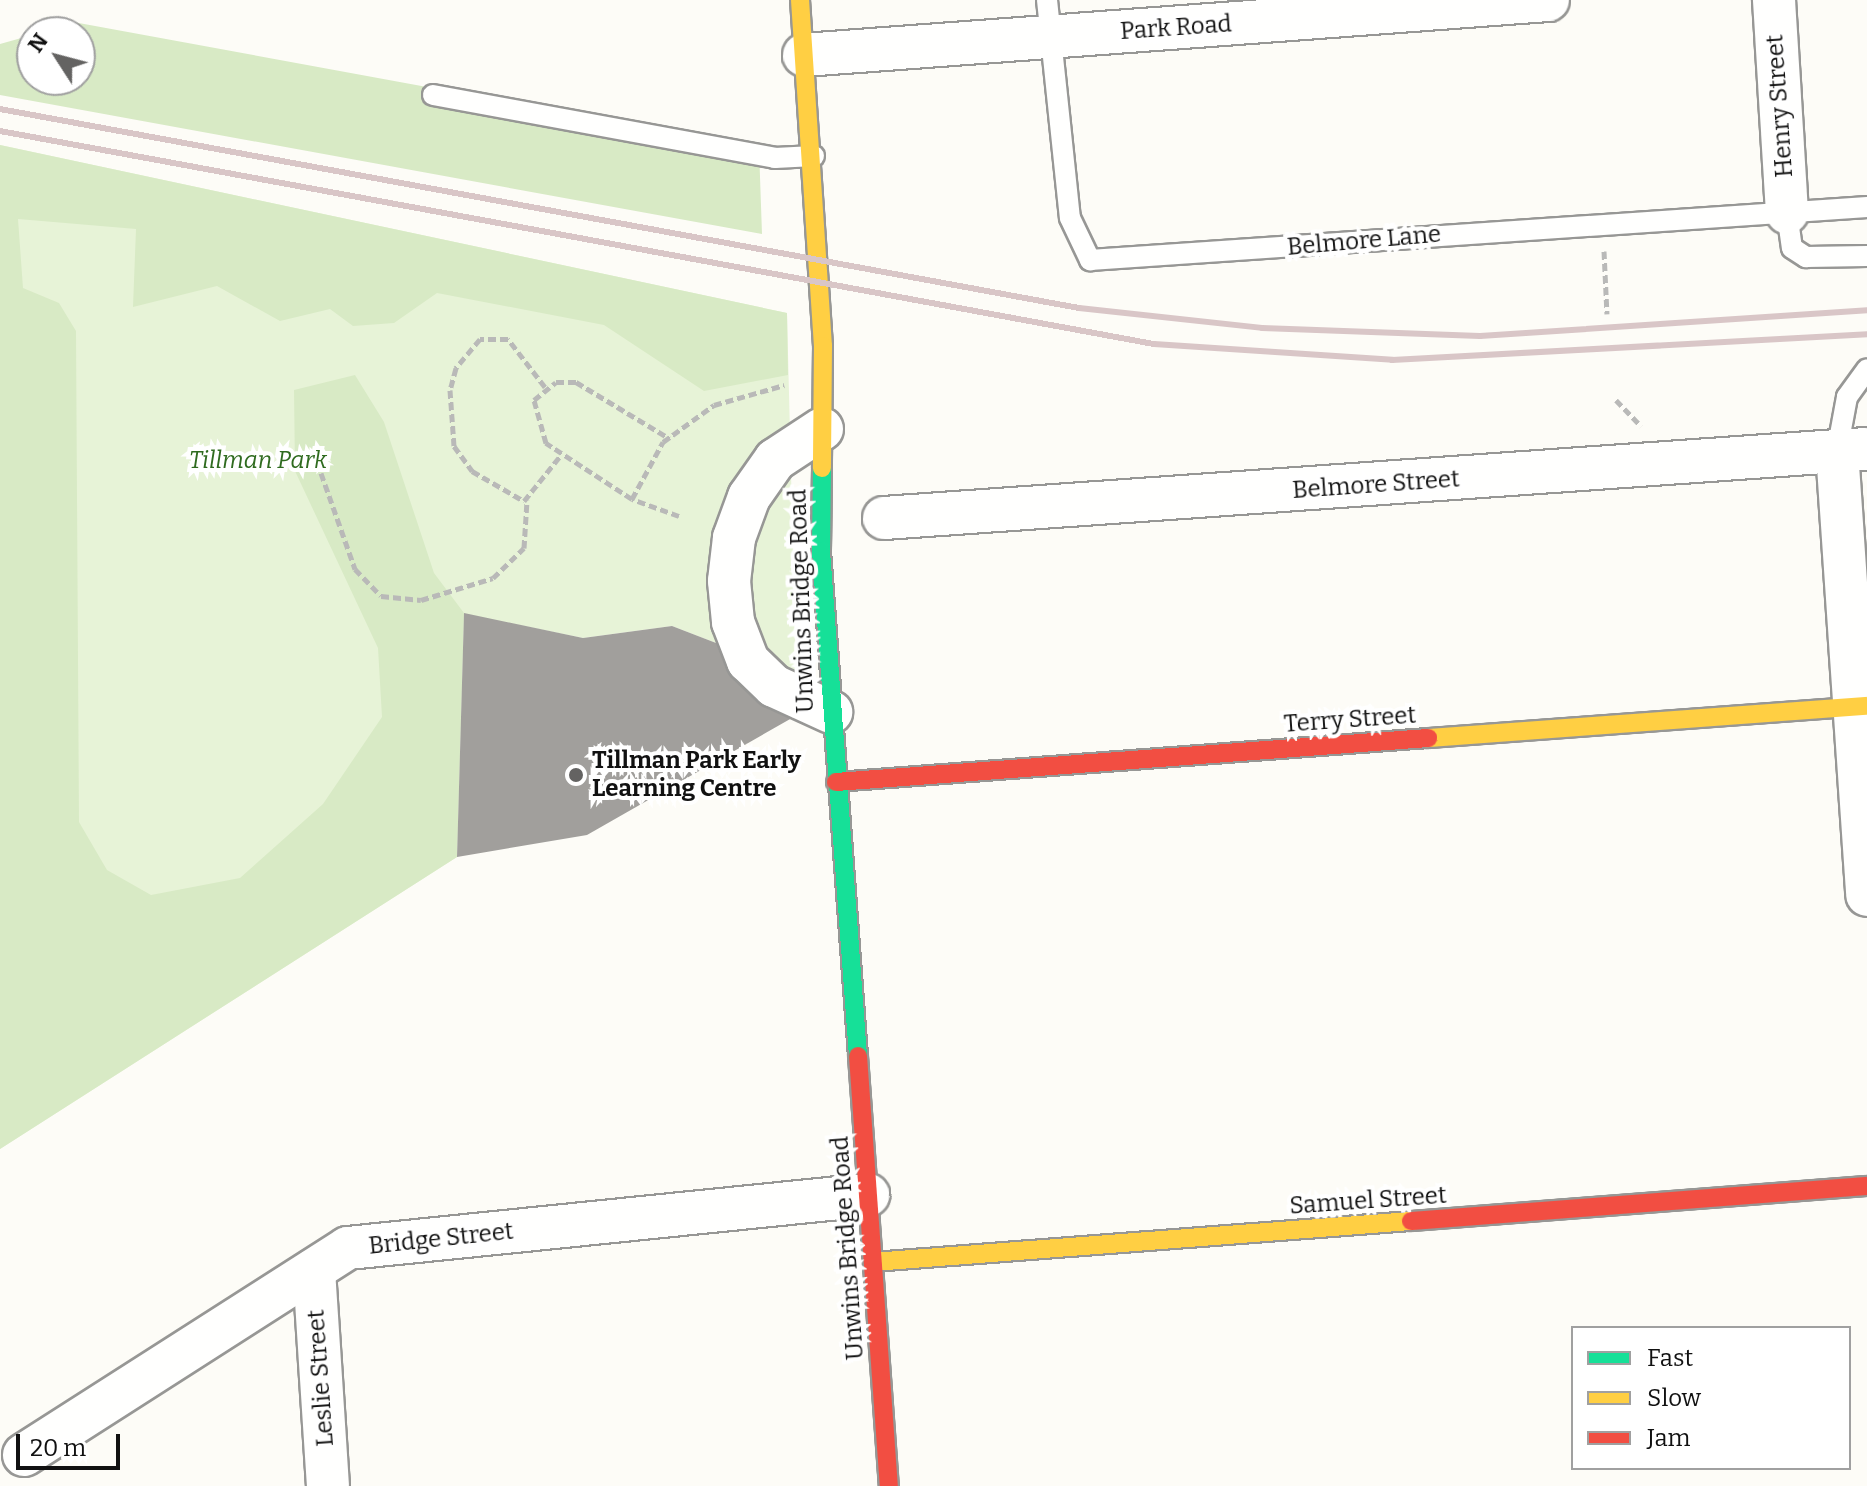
<!DOCTYPE html>
<style>
body{margin:0}
#map{position:relative;width:1867px;height:1486px;overflow:hidden;background:#fdfcf7;font-family:Bitter,serif}
div>[style]{position:absolute}
.green>*{inset:0;background:#e7f3d7}
.forest>*{inset:0;background:#d8eac5}
.building>*{inset:0;background:#a19f9c}
.path>*{height:5px;margin-top:-2.5px;transform-origin:0;background:repeating-linear-gradient(90deg,#b9b9b8 0 8px,transparent 0 12px)}
.roads{filter:drop-shadow(2px 0 #979795) drop-shadow(-2px 0 #979795) drop-shadow(0 2px #979795) drop-shadow(0 -2px #979795)}
.lane>*{height:20px;margin:-10px;padding:0 10px;transform-origin:10px;border-radius:10px;background:#fffffe}
.street>*{height:42px;margin:-21px;padding:0 21px;transform-origin:21px;border-radius:21px;background:#fffffe}
.fast>*{height:18px;margin:-9px;padding:0 9px;transform-origin:9px;border-radius:9px;background:#16e098}
.slow>*{height:18px;margin:-9px;padding:0 9px;transform-origin:9px;border-radius:9px;background:#ffcf43}
.jam>*{height:18px;margin:-9px;padding:0 9px;transform-origin:9px;border-radius:9px;background:#f24e42}
.rail>*{height:6px;margin:-3px;padding:0 3px;transform-origin:3px;border-radius:3px;background:#d9c6c7}
.dots>*{width:22px;height:22px;translate:-50% -50%;box-sizing:border-box;border:4px solid #fff;border-radius:50%}
span{translate:-50% -50%;white-space:nowrap;text-align:center;line-height:1.15;-webkit-text-stroke:8px #fff;paint-order:stroke}
.street-label{font-size:24px;color:#111}
.park-label{font-size:24px;color:#2f6b1f;font-style:italic}
.poi-label{font-size:24px;color:#111;font-weight:700}
.left{translate:0 -50%;text-align:left}
.legend{position:absolute;left:1571px;top:1326px;width:280px;height:144px;box-sizing:border-box;background:#fff;border:2px solid #a0a0a0;margin:0;padding:10px 14px;list-style:none;font-size:24px;color:#111}
.legend li{display:flex;align-items:center;gap:16px;height:40px}
.legend b{width:40px;border:2px solid #a0a0a0}
.north{position:absolute;left:16px;top:16px;width:80px;height:80px;box-sizing:border-box;background:#fff;border:2px solid #a0a0a0;border-radius:50%;rotate:306deg;font-size:22px;font-weight:700;line-height:32px;text-align:center;color:#111}
.north::after{content:'';display:block;margin:auto;width:28px;height:36px;background:#646362;clip-path:polygon(50% 0,100% 100%,50% 72%,0 100%)}
.scale{position:absolute;left:16px;top:1434px;width:104px;height:36px;box-sizing:border-box;border:4px solid #111;border-top:0;padding-left:10px;font-size:24px;line-height:28px;white-space:nowrap;color:#111;-webkit-text-stroke:6px #fff;paint-order:stroke}
</style>
<div id="map">
<div class="green">
<i style="clip-path:polygon(0 145px,787px 313px,796px 674px,672px 626px,583px 638px,464px 614px,457px 857px,0 1149px)"></i>
</div>
<div class="forest">
<i style="clip-path:polygon(46px 17px,759px 148px,762px 234px,0 95px,0 44px,32px 35px,32px 80px,80px 80px,80px 32px,44px 32px)"></i>
<i style="clip-path:polygon(0 145px,787px 313px,788px 375px,704px 391px,604px 325px,437px 293px,394px 323px,353px 326px,330px 309px,280px 321px,217px 286px,133px 307px,136px 229px,18px 219px,23px 288px,59px 303px,76px 331px,79px 822px,107px 870px,151px 895px,240px 878px,323px 804px,382px 717px,378px 648px,295px 471px,294px 390px,355px 375px,384px 422px,434px 573px,464px 613px,457px 857px,0 1149px)"></i>
</div>
<div class="building">
<i style="clip-path:polygon(464px 613px,583px 638px,672px 626px,796px 674px,799px 714px,587px 835px,457px 857px)"></i>
</div>
<div class="path">
<i style="left:1604px;top:251px;width:63px;rotate:87.3deg"></i>
<i style="left:545px;top:387px;width:61px;rotate:-127.6deg"></i>
<i style="left:508px;top:339px;width:28px;rotate:180deg"></i>
<i style="left:480px;top:339px;width:38px;rotate:130deg"></i>
<i style="left:456px;top:368px;width:23px;rotate:105deg"></i>
<i style="left:450px;top:390px;width:56px;rotate:85.9deg"></i>
<i style="left:454px;top:446px;width:31px;rotate:54deg"></i>
<i style="left:472px;top:471px;width:60px;rotate:30deg"></i>
<i style="left:524px;top:501px;width:59px;rotate:-51.2deg"></i>
<i style="left:1616px;top:400px;width:36px;rotate:46deg"></i>
<i style="left:321px;top:473px;width:102px;rotate:70.5deg"></i>
<i style="left:355px;top:569px;width:37px;rotate:46deg"></i>
<i style="left:381px;top:596px;width:40px;rotate:5.7deg"></i>
<i style="left:421px;top:600px;width:75px;rotate:-17deg"></i>
<i style="left:493px;top:578px;width:43px;rotate:-44.1deg"></i>
<i style="left:524px;top:548px;width:48px;rotate:-86.4deg"></i>
<i style="left:632px;top:499px;width:103px;rotate:-146.9deg"></i>
<i style="left:546px;top:443px;width:45px;rotate:-105.6deg"></i>
<i style="left:534px;top:400px;width:28px;rotate:-39deg"></i>
<i style="left:556px;top:382px;width:20px"></i>
<i style="left:576px;top:382px;width:109px;rotate:31.1deg"></i>
<i style="left:679px;top:516px;width:50px;rotate:-160.1deg"></i>
<i style="left:632px;top:499px;width:65px;rotate:-61.5deg"></i>
<i style="left:663px;top:442px;width:63px;rotate:-36deg"></i>
<i style="left:714px;top:405px;width:73px;rotate:-15.9deg"></i>
</div>
<div class="roads">
<div class="lane">
<i style="left:1047px;top:0;width:219px;rotate:84deg"></i>
<i style="left:1070px;top:218px;width:47px;rotate:64.5deg"></i>
<i style="left:1090px;top:260px;width:779px;rotate:-3.9deg"></i>
<i style="left:433px;top:95px;width:348px;rotate:10.4deg"></i>
<i style="left:775px;top:158px;width:39px;rotate:-3deg"></i>
<i style="left:1787px;top:213px;width:35px;rotate:82deg"></i>
<i style="left:1792px;top:248px;width:17px;rotate:33deg"></i>
<i style="left:1806px;top:257px;width:61px;rotate:-0.9deg"></i>
<i style="left:1837px;top:451px;width:55px;rotate:-79.5deg"></i>
<i style="left:1847px;top:397px;width:34px;rotate:-54deg"></i>
</div>
<div class="street">
<i style="left:1774px;top:0;width:213px;rotate:86.5deg"></i>
<i style="left:804px;top:55px;width:746px;rotate:-4.23deg"></i>
<i style="left:822px;top:429px;width:56px;rotate:146.6deg"></i>
<i style="left:775px;top:460px;width:45px;rotate:125.1deg"></i>
<i style="left:749px;top:497px;width:44px;rotate:110.1deg"></i>
<i style="left:734px;top:538px;width:43px;rotate:96.6deg"></i>
<i style="left:729px;top:581px;width:41px;rotate:84.4deg"></i>
<i style="left:733px;top:622px;width:42px;rotate:69deg"></i>
<i style="left:748px;top:661px;width:36px;rotate:44deg"></i>
<i style="left:774px;top:686px;width:63px;rotate:24.5deg"></i>
<i style="left:1837px;top:451px;width:445px;rotate:86.1deg"></i>
<i style="left:884px;top:518px;width:985px;rotate:-4.02deg"></i>
<i style="left:314px;top:1270px;width:216px;rotate:86.3deg"></i>
<i style="left:24px;top:1455px;width:384px;rotate:-32.6deg"></i>
<i style="left:348px;top:1248px;width:523px;rotate:-5.82deg"></i>
</div>
<div class="fast">
<i style="left:822px;top:468px;width:83px;rotate:90.7deg"></i>
<i style="left:821px;top:551px;width:506px;rotate:85.81deg"></i>
</div>
<div class="slow">
<i style="left:800px;top:0;width:347px;rotate:86.2deg"></i>
<i style="left:823px;top:346px;width:122px;rotate:90.5deg"></i>
<i style="left:1428px;top:738px;width:440px;rotate:-4.2deg"></i>
<i style="left:873px;top:1262px;width:540px;rotate:-4.36deg"></i>
</div>
<div class="jam">
<i style="left:836px;top:782px;width:594px;rotate:-4.25deg"></i>
<i style="left:858px;top:1056px;width:431px;rotate:85.9deg"></i>
<i style="left:1411px;top:1221px;width:457px;rotate:-4.4deg"></i>
</div>
</div>
<div class="rail">
<i style="left:0;top:109px;width:1097px;rotate:10.45deg"></i>
<i style="left:1079px;top:308px;width:184px;rotate:6.2deg"></i>
<i style="left:1262px;top:328px;width:218px;rotate:2.1deg"></i>
<i style="left:1480px;top:336px;width:388px;rotate:-3.8deg"></i>
<i style="left:0;top:131px;width:1173px;rotate:10.46deg"></i>
<i style="left:1154px;top:344px;width:239px;rotate:3.8deg"></i>
<i style="left:1392px;top:360px;width:476px;rotate:-3.1deg"></i>
</div>
<div class="dots">
<i style="left:576px;top:775px;background:#646362"></i>
</div>
<div class="street-label">
<span style="left:1176px;top:28px;rotate:-4deg">Park Road</span>
<span style="left:1780px;top:106px;rotate:-94deg">Henry Street</span>
<span style="left:1364px;top:241px;rotate:-5deg">Belmore Lane</span>
<span style="left:1376px;top:485px;rotate:-4deg">Belmore Street</span>
<span style="left:802px;top:601px;rotate:-92deg">Unwins Bridge Road</span>
<span style="left:1350px;top:720px;rotate:-4deg">Terry Street</span>
<span style="left:1368px;top:1201px;rotate:-4deg">Samuel Street</span>
<span style="left:441px;top:1239px;rotate:-6deg">Bridge Street</span>
<span style="left:848px;top:1248px;rotate:-94deg">Unwins Bridge Road</span>
<span style="left:321px;top:1378px;rotate:-94deg">Leslie Street</span>
</div>
<div class="park-label">
<span style="left:258px;top:461px">Tillman Park</span>
</div>
<div class="poi-label">
<span class="left" style="left:592px;top:775px">Tillman Park Early<br>Learning Centre</span>
</div>
<ul class="legend">
<li><b style="height:10px;background:#16e098"></b>Fast</li>
<li><b style="height:10px;background:#ffcf43"></b>Slow</li>
<li><b style="height:10px;background:#f24e42"></b>Jam</li>
</ul>
<div class="north">N</div>
<div class="scale">20 m</div>
</div>
